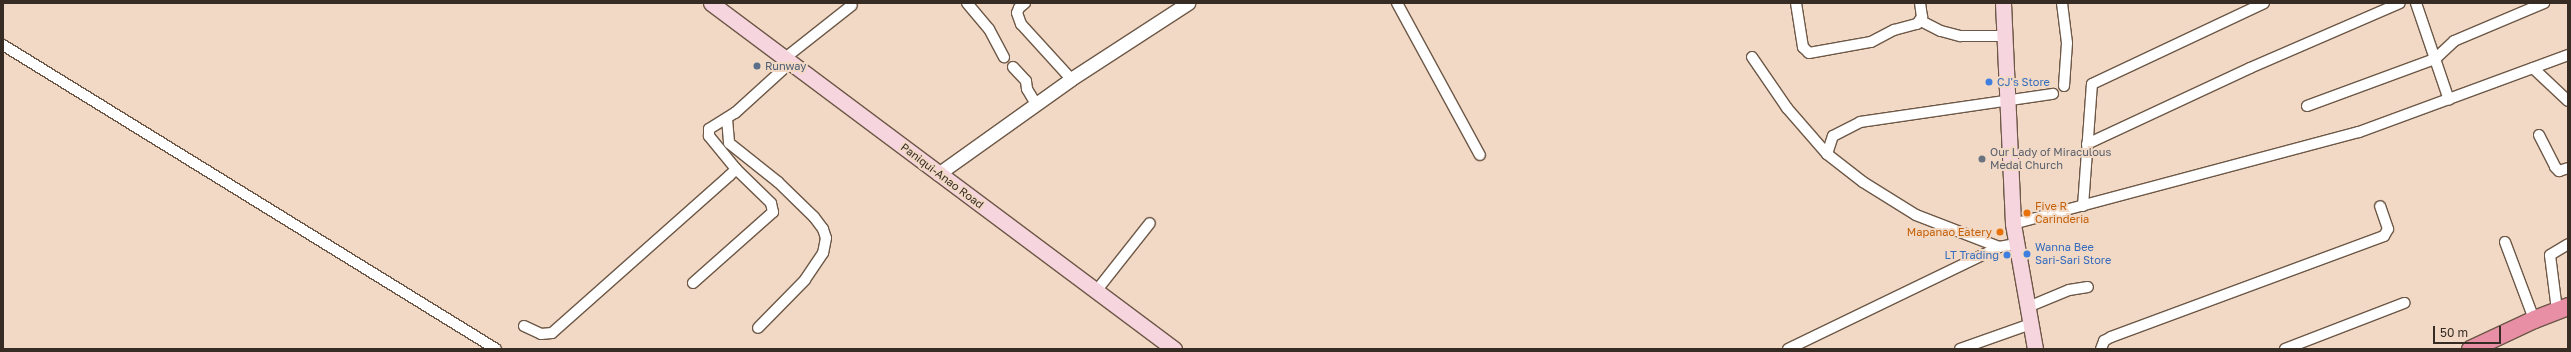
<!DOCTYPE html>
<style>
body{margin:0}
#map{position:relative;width:2571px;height:352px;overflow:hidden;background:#f2d9c5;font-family:"Golos Text",sans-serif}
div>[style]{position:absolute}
.roads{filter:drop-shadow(1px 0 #6d5847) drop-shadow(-1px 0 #6d5847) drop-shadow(0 1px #6d5847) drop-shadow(0 -1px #6d5847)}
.minor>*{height:10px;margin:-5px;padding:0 5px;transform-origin:5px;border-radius:5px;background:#fff}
.tertiary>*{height:13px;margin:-6.5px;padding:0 6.5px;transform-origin:6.5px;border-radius:6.5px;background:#fff}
.secondary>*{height:15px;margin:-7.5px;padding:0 7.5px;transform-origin:7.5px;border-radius:7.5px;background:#f6d5de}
.trunk>*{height:17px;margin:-8.5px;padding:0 8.5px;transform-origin:8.5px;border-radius:8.5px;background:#e88fa6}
.dots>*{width:11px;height:11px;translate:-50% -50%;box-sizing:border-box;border:2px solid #f2d9c5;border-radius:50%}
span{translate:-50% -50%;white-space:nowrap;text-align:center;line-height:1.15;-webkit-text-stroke:4px #f2d9c5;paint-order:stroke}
.service-label{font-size:11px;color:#4e5e75}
.left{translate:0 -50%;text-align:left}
.shop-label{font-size:11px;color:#366cbe}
.right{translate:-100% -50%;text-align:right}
.worship-label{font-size:11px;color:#5b616d}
.street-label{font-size:11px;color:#362c24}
.food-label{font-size:11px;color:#c56008}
.frame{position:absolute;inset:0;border:4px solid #362c24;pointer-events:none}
.scale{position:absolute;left:2433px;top:326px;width:68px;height:18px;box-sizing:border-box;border:2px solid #362c24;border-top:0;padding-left:5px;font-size:12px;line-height:14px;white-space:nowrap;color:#362c24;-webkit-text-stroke:3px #f2d9c5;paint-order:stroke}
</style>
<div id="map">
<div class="roads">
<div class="minor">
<i style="left:967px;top:3px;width:34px;rotate:50deg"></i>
<i style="left:989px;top:29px;width:32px;rotate:62deg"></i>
<i style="left:1025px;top:3px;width:8px;rotate:140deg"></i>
<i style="left:1019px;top:8px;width:5px;rotate:112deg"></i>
<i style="left:1017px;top:13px;width:12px;rotate:70deg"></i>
<i style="left:1021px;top:24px;width:74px;rotate:47.7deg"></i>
<i style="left:1397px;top:3px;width:173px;rotate:61.4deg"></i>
<i style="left:1796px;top:3px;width:45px;rotate:81deg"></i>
<i style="left:1803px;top:47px;width:8px;rotate:45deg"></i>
<i style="left:1809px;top:53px;width:63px;rotate:-10.1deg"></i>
<i style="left:1871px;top:42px;width:26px;rotate:-28deg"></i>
<i style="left:1894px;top:30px;width:24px;rotate:-15deg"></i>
<i style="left:1917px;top:24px;width:9px;rotate:-54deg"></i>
<i style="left:1922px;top:17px;width:14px;rotate:-98deg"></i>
<i style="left:2062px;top:3px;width:40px;rotate:82.9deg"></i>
<i style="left:2067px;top:43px;width:43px;rotate:94deg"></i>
<i style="left:2416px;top:3px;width:102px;rotate:71.2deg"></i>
<i style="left:1921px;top:21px;width:22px;rotate:27deg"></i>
<i style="left:1941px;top:31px;width:20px;rotate:15deg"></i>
<i style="left:1960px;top:36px;width:44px"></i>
<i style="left:3px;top:45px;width:579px;rotate:31.66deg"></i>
<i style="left:1752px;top:57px;width:62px;rotate:55.5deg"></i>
<i style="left:1787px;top:108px;width:61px;rotate:49deg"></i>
<i style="left:785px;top:58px;width:85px;rotate:-38.3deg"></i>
<i style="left:1013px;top:67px;width:19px;rotate:47deg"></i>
<i style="left:1026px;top:81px;width:8px;rotate:83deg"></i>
<i style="left:1027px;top:89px;width:17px;rotate:59deg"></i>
<i style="left:2533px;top:68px;width:48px;rotate:43.3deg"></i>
<i style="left:2307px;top:106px;width:136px;rotate:-20.2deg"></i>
<i style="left:2435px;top:59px;width:26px;rotate:-43deg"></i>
<i style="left:2454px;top:41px;width:98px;rotate:-22.9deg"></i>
<i style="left:727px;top:119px;width:24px;rotate:85deg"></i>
<i style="left:729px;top:143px;width:63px;rotate:38.5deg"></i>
<i style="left:778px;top:182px;width:50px;rotate:44.2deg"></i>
<i style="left:814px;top:217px;width:15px;rotate:53deg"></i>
<i style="left:823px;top:229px;width:9px;rotate:72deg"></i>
<i style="left:826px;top:238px;width:15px;rotate:101deg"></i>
<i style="left:823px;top:253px;width:32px;rotate:124deg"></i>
<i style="left:805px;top:280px;width:67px;rotate:134.4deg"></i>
<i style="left:2539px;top:135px;width:36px;rotate:63deg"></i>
<i style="left:2555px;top:167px;width:6px;rotate:45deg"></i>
<i style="left:2559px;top:171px;width:9px;rotate:-18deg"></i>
<i style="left:2087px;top:144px;width:180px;rotate:-25deg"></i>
<i style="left:2250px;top:68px;width:163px;rotate:-23.4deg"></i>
<i style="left:2083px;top:206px;width:122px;rotate:-85.8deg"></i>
<i style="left:2092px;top:84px;width:190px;rotate:-25.2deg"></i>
<i style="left:2013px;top:224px;width:358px;rotate:-14.9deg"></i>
<i style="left:2359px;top:132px;width:223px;rotate:-20.2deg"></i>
<i style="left:2505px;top:242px;width:82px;rotate:69.4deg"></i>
<i style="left:1999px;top:247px;width:89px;rotate:-158.9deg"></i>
<i style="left:1916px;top:215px;width:62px;rotate:-148.1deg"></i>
<i style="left:1863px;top:182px;width:46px;rotate:-142.1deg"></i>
<i style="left:1827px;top:154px;width:19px;rotate:-72deg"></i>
<i style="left:1833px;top:136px;width:30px;rotate:-27deg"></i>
<i style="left:1860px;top:122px;width:195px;rotate:-8.3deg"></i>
<i style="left:693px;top:283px;width:107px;rotate:-41.6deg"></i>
<i style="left:773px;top:212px;width:9px;rotate:-103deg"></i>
<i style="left:771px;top:203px;width:49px;rotate:-135.8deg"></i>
<i style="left:1097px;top:290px;width:85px;rotate:-51.7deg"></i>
<i style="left:2028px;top:307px;width:44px;rotate:-22.5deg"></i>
<i style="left:2069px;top:290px;width:19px;rotate:-9deg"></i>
<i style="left:2557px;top:310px;width:55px;rotate:-97.3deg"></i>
<i style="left:2550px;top:255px;width:21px;rotate:-31deg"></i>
<i style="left:524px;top:326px;width:19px;rotate:25deg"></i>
<i style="left:541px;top:334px;width:11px;rotate:-5deg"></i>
<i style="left:552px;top:333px;width:237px;rotate:-41.6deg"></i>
<i style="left:729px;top:176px;width:10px;rotate:-45deg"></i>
<i style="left:736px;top:169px;width:43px;rotate:-129.3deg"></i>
<i style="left:709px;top:136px;width:7px;rotate:-90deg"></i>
<i style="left:709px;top:129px;width:31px;rotate:-32deg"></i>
<i style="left:735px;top:113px;width:74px;rotate:-42.3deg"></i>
<i style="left:1788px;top:349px;width:234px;rotate:-25.8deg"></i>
<i style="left:1999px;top:247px;width:17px;rotate:-10deg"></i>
<i style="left:1960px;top:349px;width:75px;rotate:-19.4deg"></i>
<i style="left:2101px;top:349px;width:9px;rotate:-69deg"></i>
<i style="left:2104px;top:341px;width:8px;rotate:-30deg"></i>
<i style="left:2111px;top:337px;width:291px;rotate:-20.3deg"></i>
<i style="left:2384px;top:236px;width:8px;rotate:-60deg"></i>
<i style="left:2388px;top:229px;width:24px;rotate:-109deg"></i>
<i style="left:2285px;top:349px;width:128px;rotate:-21.1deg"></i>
</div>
<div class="tertiary">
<i style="left:938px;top:174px;width:163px;rotate:-35.5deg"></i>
<i style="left:1071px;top:79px;width:140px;rotate:-33deg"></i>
</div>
<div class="secondary">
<i style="left:711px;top:3px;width:578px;rotate:36.77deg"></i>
<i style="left:2003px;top:3px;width:221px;rotate:87.4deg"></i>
<i style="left:2013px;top:224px;width:127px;rotate:80deg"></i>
</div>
<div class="trunk">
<i style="left:2470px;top:349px;width:71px;rotate:-25.1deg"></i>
<i style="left:2534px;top:319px;width:36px;rotate:-21deg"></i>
</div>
</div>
<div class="dots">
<i style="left:757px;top:66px;background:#5c6f8a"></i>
<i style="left:1989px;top:82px;background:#3f7fe0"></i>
<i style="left:1982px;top:159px;background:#6b7280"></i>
<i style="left:2027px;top:213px;background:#e8710a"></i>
<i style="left:2000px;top:232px;background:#e8710a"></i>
<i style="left:2027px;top:254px;background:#3f7fe0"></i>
<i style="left:2007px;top:255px;background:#3f7fe0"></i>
</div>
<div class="service-label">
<span class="left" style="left:765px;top:66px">Runway</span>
</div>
<div class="shop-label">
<span class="left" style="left:1997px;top:82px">CJ's Store</span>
<span class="left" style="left:2035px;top:254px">Wanna Bee<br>Sari-Sari Store</span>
<span class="right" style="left:1999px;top:255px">LT Trading</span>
</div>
<div class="worship-label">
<span class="left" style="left:1990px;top:159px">Our Lady of Miraculous<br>Medal Church</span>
</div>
<div class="street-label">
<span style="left:942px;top:176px;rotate:37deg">Paniqui-Anao Road</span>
</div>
<div class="food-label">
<span class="left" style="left:2035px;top:213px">Five R<br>Carinderia</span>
<span class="right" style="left:1992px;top:232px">Mapanao Eatery</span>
</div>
<div class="frame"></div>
<div class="scale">50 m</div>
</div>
